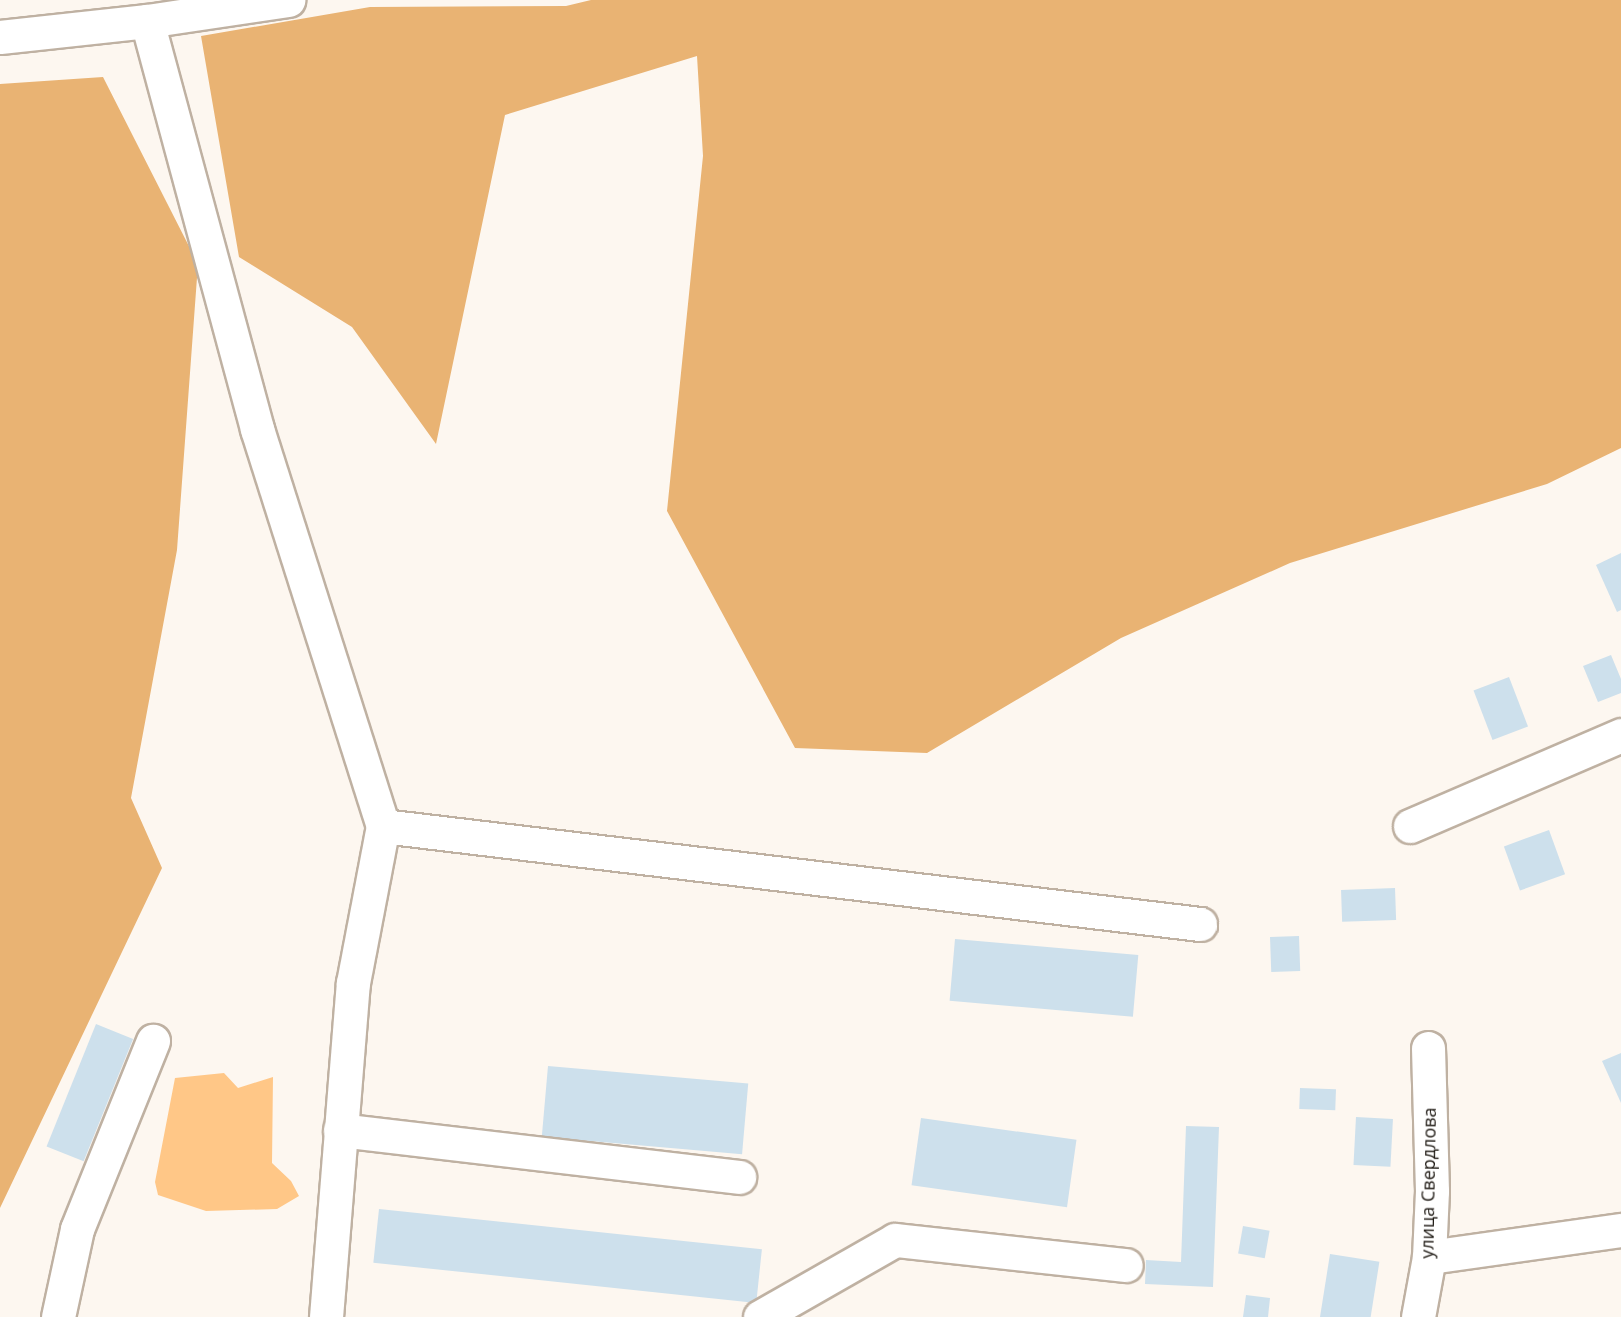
<!DOCTYPE html>
<meta charset="utf-8">
<style>
body{margin:0}
#map{position:relative;width:1621px;height:1317px;overflow:hidden;background:#fdf7f0;font-family:"Open Sans",sans-serif}
div>[style]{position:absolute}
.forest>*{inset:0;background:#e9b373}
.water>*{inset:0;background:#ffc787}
.building>*{inset:0;background:#cde0ec;transform-origin:0 0}
.roads{filter:drop-shadow(2px 0 #bfb1a2) drop-shadow(-2px 0 #bfb1a2) drop-shadow(0 2px #bfb1a2) drop-shadow(0 -2px #bfb1a2)}
.minor>*{height:33px;margin:-16.5px;padding:0 16.5px;transform-origin:16.5px;border-radius:16.5px;background:#fff}
span{translate:-50% -50%;white-space:nowrap;text-align:center;line-height:1.15;-webkit-text-stroke:4.5px #fff;paint-order:stroke}
.street-label{font-size:18px;color:#1d1812}
</style>
<div id="map">
<div class="forest">
<i style="clip-path:polygon(591px 0,1621px 0,1621px 448px,1547px 484px,1290px 563px,1121px 638px,927px 753px,795px 748px,667px 511px,703px 156px,697px 56px,505px 115px,436px 444px,352px 327px,239px 257px,201px 36px,370px 7px,566px 6px)"></i>
<i style="clip-path:polygon(103px 77px,198px 264px,177px 550px,131px 798px,162px 868px,0 1208px,0 84px)"></i>
</div>
<div class="water">
<i style="clip-path:polygon(224px 1073px,238px 1088px,273px 1077px,272px 1163px,291px 1181px,299px 1196px,277px 1209px,206px 1211px,158px 1195px,155px 1182px,175px 1078px)"></i>
</div>
<div class="building">
<i style="clip-path:polygon(1621px 553px,1621px 610px,1617px 612px,1596px 565px)"></i>
<i style="clip-path:polygon(1611px 655px,1621px 679px,1621px 693px,1598px 702px,1583px 666px)"></i>
<i style="left:1509px;top:677px;width:53px;height:38px;rotate:69deg"></i>
<i style="left:1549px;top:830px;width:47px;height:48px;rotate:70deg"></i>
<i style="left:1395px;top:888px;width:32px;height:54px;rotate:88deg"></i>
<i style="left:1299px;top:936px;width:35px;height:29px;rotate:88deg"></i>
<i style="left:955px;top:939px;width:184px;height:62px;rotate:5deg"></i>
<i style="left:96px;top:1024px;width:40px;height:132px;rotate:22deg"></i>
<i style="clip-path:polygon(1621px 1053px,1621px 1103px,1602px 1061px)"></i>
<i style="left:548px;top:1066px;width:201px;height:71px;rotate:5deg"></i>
<i style="left:1300px;top:1088px;width:36px;height:21px;rotate:2deg"></i>
<i style="left:1356px;top:1117px;width:37px;height:48px;rotate:3deg"></i>
<i style="left:921px;top:1118px;width:157px;height:68px;rotate:8deg"></i>
<i style="clip-path:polygon(1186px 1126px,1219px 1127px,1213px 1287px,1145px 1284px,1146px 1260px,1181px 1262px)"></i>
<i style="left:379px;top:1209px;width:385px;height:54px;rotate:6deg"></i>
<i style="left:1243px;top:1226px;width:27px;height:28px;rotate:10deg"></i>
<i style="left:1330px;top:1254px;width:50px;height:64px;rotate:9deg"></i>
<i style="clip-path:polygon(1246px 1295px,1270px 1298px,1268px 1317px,1243px 1317px)"></i>
</div>
<div class="roads">
<div class="minor">
<i style="left:147px;top:21px;width:423px;rotate:74.9deg"></i>
<i style="left:257px;top:429px;width:417px;rotate:72.4deg"></i>
<i style="left:383px;top:826px;width:823px;rotate:6.84deg"></i>
<i style="left:0;top:37px;width:148px;rotate:-6.2deg"></i>
<i style="left:147px;top:21px;width:143px;rotate:-8.5deg"></i>
<i style="left:1410px;top:826px;width:230px;rotate:-23.3deg"></i>
<i style="left:340px;top:1130px;width:402px;rotate:6.7deg"></i>
<i style="left:1429px;top:1257px;width:194px;rotate:-8deg"></i>
<i style="left:58px;top:1317px;width:90px;rotate:-77.8deg"></i>
<i style="left:77px;top:1229px;width:203px;rotate:-68deg"></i>
<i style="left:326px;top:1317px;width:335px;rotate:-85.4deg"></i>
<i style="left:353px;top:983px;width:160px;rotate:-79.2deg"></i>
<i style="left:760px;top:1317px;width:155px;rotate:-29.7deg"></i>
<i style="left:895px;top:1240px;width:232px;rotate:6.2deg"></i>
<i style="left:1418px;top:1317px;width:61px;rotate:-79.6deg"></i>
<i style="left:1429px;top:1257px;width:66px;rotate:-87.4deg"></i>
<i style="left:1432px;top:1191px;width:143px;rotate:-91.6deg"></i>
</div>
</div>
<div class="street-label">
<span style="left:1428px;top:1183px;rotate:-89deg">улица Свердлова</span>
</div>
</div>
